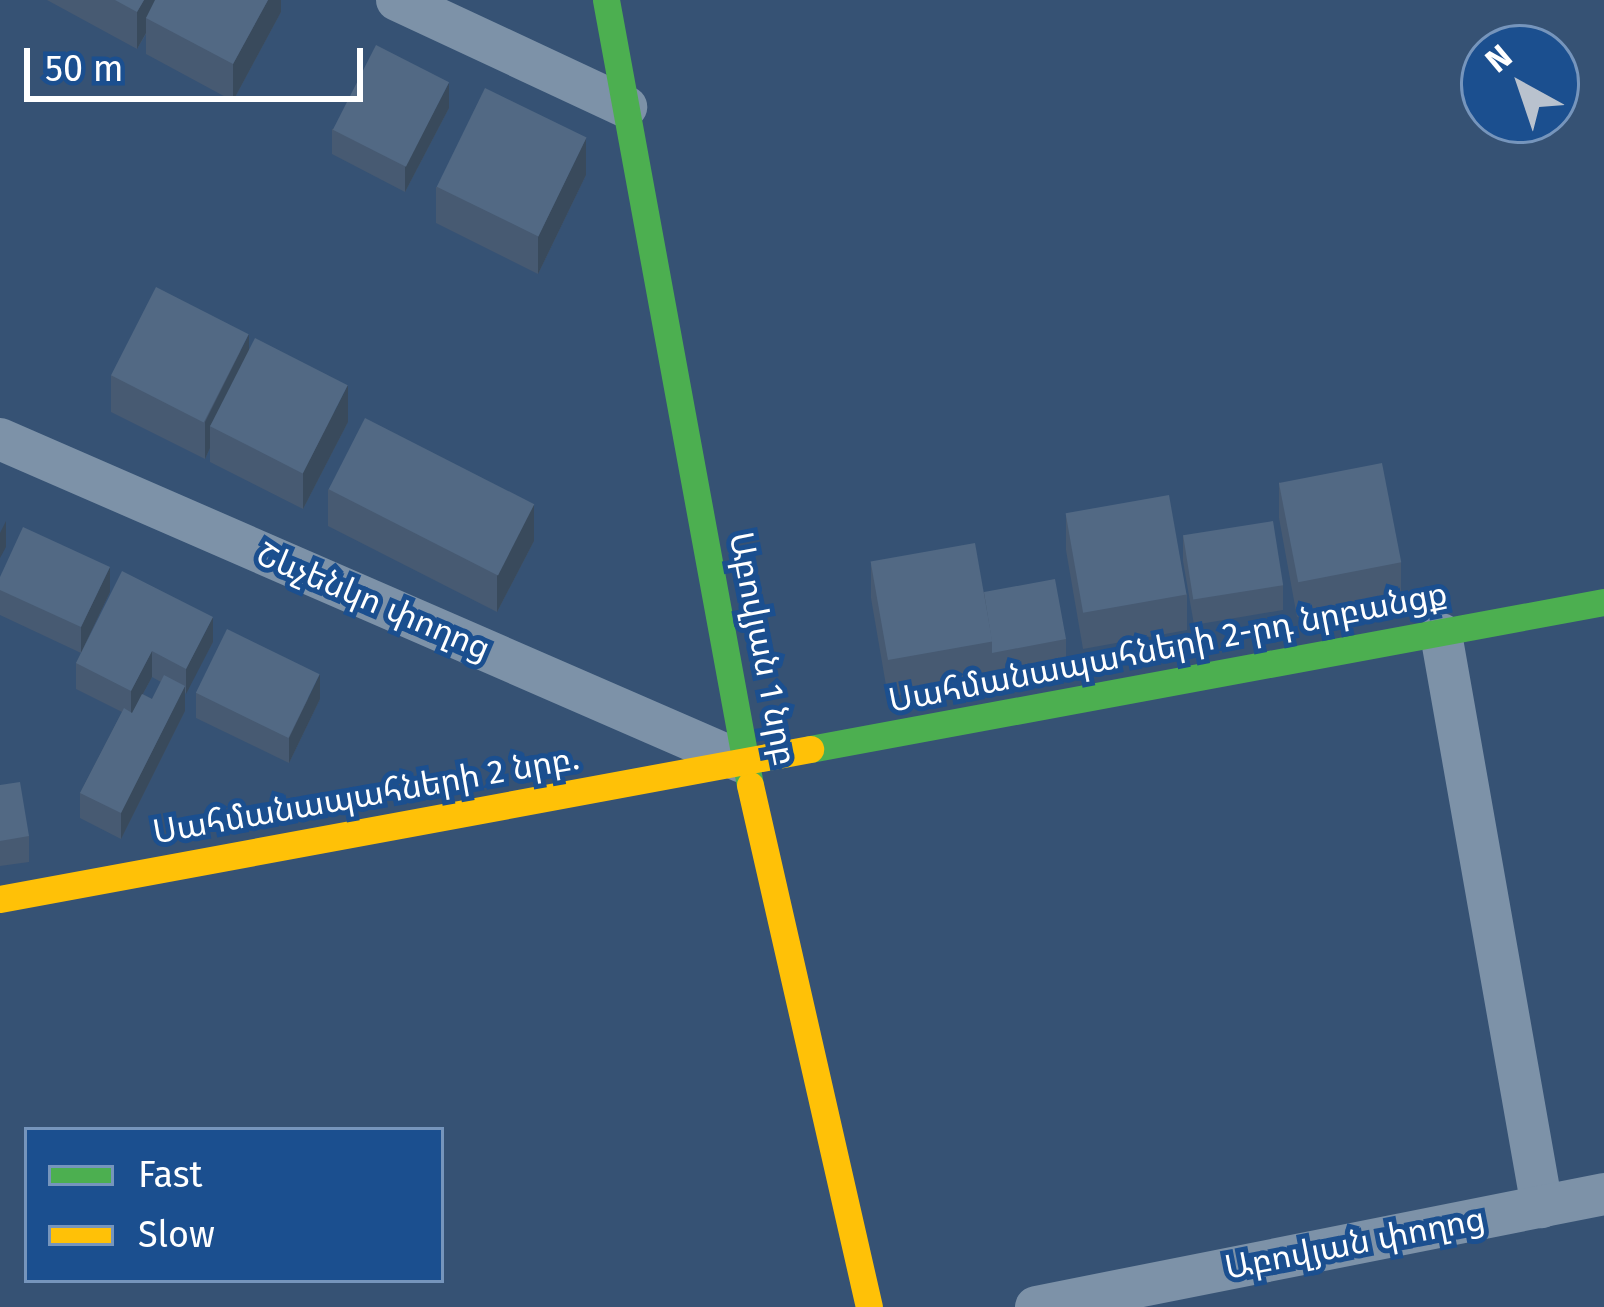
<!DOCTYPE html>
<meta charset="utf-8">
<style>
body{margin:0}
#map{position:relative;width:1604px;height:1307px;overflow:hidden;background:#365274;font-family:"Fira Sans","Noto Sans Armenian",sans-serif}
div>[style]{position:absolute}
.street>*{height:42px;margin:-21px;padding:0 21px;transform-origin:21px;border-radius:21px;background:#7d92a8}
.fast>*{height:27px;margin:-13.5px;padding:0 13.5px;transform-origin:13.5px;border-radius:13.5px;background:#4caf50}
.slow>*{height:27px;margin:-13.5px;padding:0 13.5px;transform-origin:13.5px;border-radius:13.5px;background:#ffc107}
.wall>*{inset:0;background:#475a72}
.shaded-wall>*{inset:0;background:#394a5c}
.building>*{inset:0;background:#526984;transform-origin:0 0}
span{translate:-50% -50%;white-space:nowrap;text-align:center;line-height:1.15;-webkit-text-stroke:10px #1b4f8f;paint-order:stroke}
.street-label{font-size:33px;color:#fff}
.legend{position:absolute;left:24px;top:1127px;width:420px;height:156px;box-sizing:border-box;background:#1b4f8f;border:3px solid #7695bc;margin:0;padding:15px 21px;list-style:none;font-size:36px;color:#fff}
.legend li{display:flex;align-items:center;gap:24px;height:60px}
.legend b{width:60px;border:3px solid #7695bc}
.north{position:absolute;left:1460px;top:24px;width:120px;height:120px;box-sizing:border-box;background:#1b4f8f;border:3px solid #7695bc;border-radius:50%;rotate:320deg;font-size:33px;font-weight:700;line-height:48px;text-align:center;color:#fff}
.north::after{content:'';display:block;margin:auto;width:42px;height:54px;background:#b9c2ce;clip-path:polygon(50% 0,100% 100%,50% 72%,0 100%)}
.scale{position:absolute;left:24px;top:48px;width:339px;height:54px;box-sizing:border-box;border:6px solid #fff;border-top:0;padding-left:15px;font-size:36px;line-height:42px;white-space:nowrap;color:#fff;-webkit-text-stroke:9px #1b4f8f;paint-order:stroke}
</style>
<div id="map">
<div class="street">
<i style="left:397px;top:0;width:253px;rotate:25deg"></i>
<i style="left:0;top:439px;width:809px;rotate:23.52deg"></i>
<i style="left:1441px;top:634px;width:582px;rotate:80deg"></i>
<i style="left:1036px;top:1307px;width:579px;rotate:-11.25deg"></i>
</div>
<div class="fast">
<i style="left:606px;top:0;width:798px;rotate:79.61deg"></i>
<i style="left:810px;top:749px;width:807px;rotate:-10.49deg"></i>
</div>
<div class="slow">
<i style="left:750px;top:785px;width:535px;rotate:77.16deg"></i>
<i style="left:0;top:899px;width:824px;rotate:-10.49deg"></i>
</div>
<div class="wall">
<i style="clip-path:polygon(47px 0,281px 0,281px 12px,233px 101px,146px 54px,146px 34px,137px 49px)"></i>
<i style="clip-path:polygon(449px 108px,405px 192px,332px 154px,332px 129px)"></i>
<i style="clip-path:polygon(586px 175px,538px 274px,436px 223px,436px 187px)"></i>
<i style="clip-path:polygon(249px 349px,348px 422px,303px 509px,210px 462px,210px 448px,205px 459px,111px 412px,111px 375px)"></i>
<i style="clip-path:polygon(1279px 482px,1401px 562px,1401px 598px,1297px 617px,1279px 518px)"></i>
<i style="clip-path:polygon(328px 489px,534px 541px,497px 612px,328px 526px)"></i>
<i style="clip-path:polygon(1066px 514px,1187px 594px,1187px 630px,1083px 649px,1066px 550px)"></i>
<i style="clip-path:polygon(1183px 535px,1283px 585px,1283px 610px,1194px 625px,1183px 561px)"></i>
<i style="clip-path:polygon(871px 562px,984px 592px,1066px 639px,1066px 665px,888px 697px,871px 598px)"></i>
<i style="clip-path:polygon(evenodd,0 577px,110px 592px,82px 652px,213px 642px,185px 694px,185px 711px,121px 839px,80px 818px,80px 793px,122px 712px,76px 689px,76px 663px,81px 653px,0 615px,0 577px,152px 677px,161px 682px,152px 699px,143px 694px,152px 677px)"></i>
<i style="clip-path:polygon(196px 693px,320px 699px,289px 763px,196px 718px)"></i>
<i style="clip-path:polygon(0 785px,29px 836px,29px 862px,0 866px)"></i>
</div>
<div class="shaded-wall">
<i style="clip-path:polygon(144px 0,164px 0,146px 18px,146px 33px,137px 49px,137px 12px)"></i>
<i style="clip-path:polygon(268px 0,281px 0,281px 12px,233px 101px,233px 64px)"></i>
<i style="clip-path:polygon(449px 83px,449px 108px,405px 192px,405px 166px)"></i>
<i style="clip-path:polygon(586px 138px,586px 175px,538px 274px,538px 237px)"></i>
<i style="clip-path:polygon(249px 334px,249px 371px,210px 426px,210px 448px,205px 459px,205px 422px)"></i>
<i style="clip-path:polygon(348px 385px,348px 422px,303px 509px,303px 473px)"></i>
<i style="clip-path:polygon(534px 504px,534px 541px,497px 612px,497px 575px)"></i>
<i style="clip-path:polygon(6px 521px,6px 547px,0 558px,0 533px)"></i>
<i style="clip-path:polygon(110px 567px,110px 592px,81px 653px,81px 627px)"></i>
<i style="clip-path:polygon(213px 617px,213px 642px,186px 694px,186px 669px)"></i>
<i style="clip-path:polygon(152px 651px,152px 677px,131px 716px,131px 691px)"></i>
<i style="clip-path:polygon(320px 674px,320px 699px,289px 763px,289px 738px)"></i>
<i style="clip-path:polygon(185px 686px,185px 711px,121px 839px,121px 813px)"></i>
</div>
<div class="building">
<i style="clip-path:polygon(115px 0,144px 0,137px 12px)"></i>
<i style="clip-path:polygon(155px 0,268px 0,233px 64px,146px 18px)"></i>
<i style="left:376px;top:45px;width:82px;height:95px;rotate:27deg"></i>
<i style="left:485px;top:88px;width:113px;height:110px;rotate:26deg"></i>
<i style="left:156px;top:287px;width:104px;height:99px;rotate:27deg"></i>
<i style="left:255px;top:338px;width:104px;height:99px;rotate:27deg"></i>
<i style="left:365px;top:418px;width:190px;height:80px;rotate:27deg"></i>
<i style="left:1382px;top:463px;width:101px;height:105px;rotate:79deg"></i>
<i style="left:1169px;top:495px;width:101px;height:105px;rotate:80deg"></i>
<i style="left:1273px;top:521px;width:65px;height:91px;rotate:81deg"></i>
<i style="clip-path:polygon(23px 527px,110px 567px,81px 627px,0 590px,0 577px)"></i>
<i style="left:975px;top:543px;width:100px;height:106px;rotate:80deg"></i>
<i style="clip-path:polygon(122px 571px,213px 617px,186px 669px,152px 651px,131px 691px,76px 663px)"></i>
<i style="clip-path:polygon(1055px 579px,1066px 639px,992px 653px,992px 642px,984px 592px)"></i>
<i style="left:227px;top:629px;width:103px;height:71px;rotate:26deg"></i>
<i style="clip-path:polygon(164px 675px,185px 686px,121px 813px,80px 793px,124px 708px,132px 713px,142px 694px,152px 699px)"></i>
<i style="clip-path:polygon(20px 782px,29px 836px,0 841px,0 785px)"></i>
</div>
<div class="street-label">
<span style="left:373px;top:602px;rotate:23deg">Շևչենկո փողոց</span>
<span style="left:1168px;top:648px;rotate:-11deg">Սահմանապահների 2-րդ նրբանցք</span>
<span style="left:762px;top:649px;rotate:79deg">Աբովյան 1 նրբ</span>
<span style="left:366px;top:796px;rotate:-10deg">Սահմանապահների 2 նրբ.</span>
<span style="left:1355px;top:1244px;rotate:-11deg">Աբովյան փողոց</span>
</div>
<ul class="legend">
<li><b style="height:15px;background:#4caf50"></b>Fast</li>
<li><b style="height:15px;background:#ffc107"></b>Slow</li>
</ul>
<div class="north">N</div>
<div class="scale">50 m</div>
</div>
